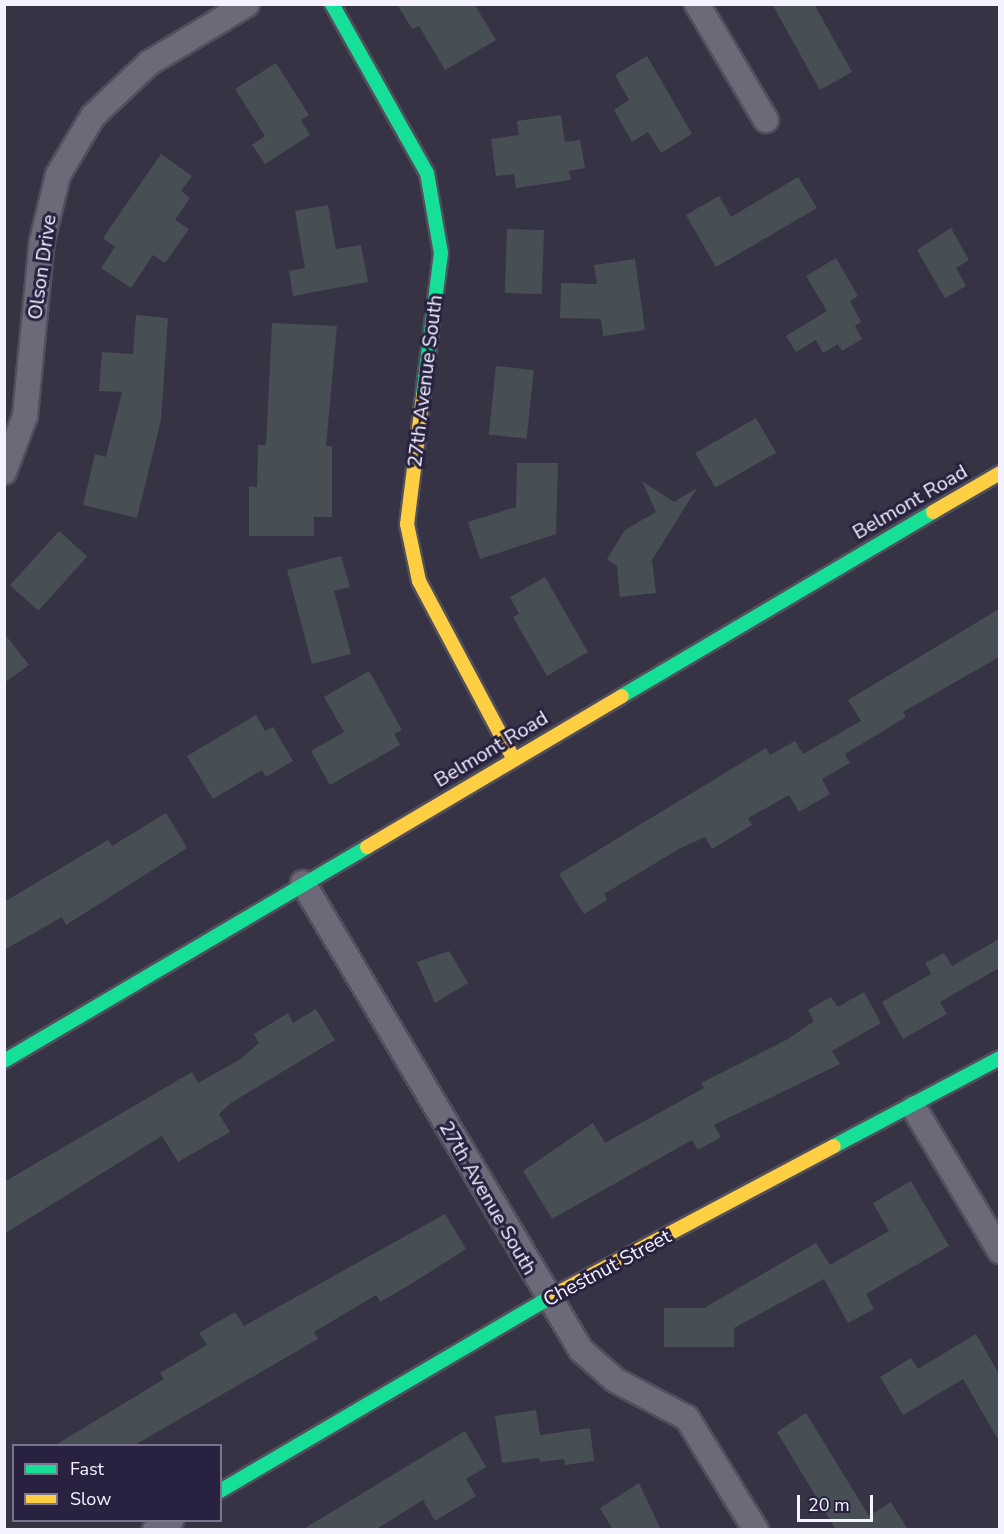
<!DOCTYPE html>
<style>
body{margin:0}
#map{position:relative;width:1004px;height:1534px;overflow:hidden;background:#363344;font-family:"Nunito Sans",sans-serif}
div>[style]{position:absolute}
.building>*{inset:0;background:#484f54;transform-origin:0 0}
.roads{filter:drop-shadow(2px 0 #524f5d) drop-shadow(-2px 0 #524f5d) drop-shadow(0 2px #524f5d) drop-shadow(0 -2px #524f5d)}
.street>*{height:24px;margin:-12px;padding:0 12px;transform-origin:12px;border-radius:12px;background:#6c6a78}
.fast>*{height:14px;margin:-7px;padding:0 7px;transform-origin:7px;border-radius:7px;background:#16e098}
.slow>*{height:14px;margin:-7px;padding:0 7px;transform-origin:7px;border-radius:7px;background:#ffcf43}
span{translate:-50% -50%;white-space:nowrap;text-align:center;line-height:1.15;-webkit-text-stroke:6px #282240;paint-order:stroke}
.street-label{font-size:20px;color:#f4f2ff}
.frame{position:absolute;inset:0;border:6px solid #f4f2ff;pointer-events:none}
.legend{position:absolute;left:12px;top:1444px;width:210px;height:78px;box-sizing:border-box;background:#282240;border:2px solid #7a758c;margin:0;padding:8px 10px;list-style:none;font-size:18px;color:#f4f2ff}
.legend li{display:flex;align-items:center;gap:12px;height:30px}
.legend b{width:30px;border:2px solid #7a758c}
.scale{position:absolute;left:797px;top:1495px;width:76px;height:27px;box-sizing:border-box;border:3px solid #f4f2ff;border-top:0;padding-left:8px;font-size:18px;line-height:21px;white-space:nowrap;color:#f4f2ff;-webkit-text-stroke:4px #282240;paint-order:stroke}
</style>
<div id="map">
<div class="building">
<i style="clip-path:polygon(397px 4px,474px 4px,496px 40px,445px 70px,419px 26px,412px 29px)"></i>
<i style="clip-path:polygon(772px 4px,814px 4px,852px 72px,820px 90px)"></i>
<i style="clip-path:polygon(647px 56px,692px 134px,661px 153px,648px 132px,632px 142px,614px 110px,629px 100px,615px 75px)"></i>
<i style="clip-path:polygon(276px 63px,309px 115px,301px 120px,310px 135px,265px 164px,252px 145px,265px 136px,235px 89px)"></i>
<i style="clip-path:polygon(561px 115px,565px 142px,580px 140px,585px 168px,569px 171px,571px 180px,516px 188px,514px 174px,496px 176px,491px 139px,519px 135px,517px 121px)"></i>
<i style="clip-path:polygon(161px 154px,192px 176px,181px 191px,190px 198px,175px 220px,189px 229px,165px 263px,153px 255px,131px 288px,101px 268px,115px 247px,103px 238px)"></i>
<i style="clip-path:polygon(798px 177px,817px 208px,716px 267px,686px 215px,719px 196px,731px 217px)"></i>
<i style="clip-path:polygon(328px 205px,336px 249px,361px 245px,368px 282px,293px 296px,289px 271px,305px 268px,295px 211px)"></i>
<i style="clip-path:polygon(951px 228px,969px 260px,956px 268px,966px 286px,945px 298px,917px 250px)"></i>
<i style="left:507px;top:229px;width:37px;height:64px;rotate:2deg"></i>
<i style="clip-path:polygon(836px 258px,858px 296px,850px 301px,861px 322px,855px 326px,862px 339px,842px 351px,838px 344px,823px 353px,816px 340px,796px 352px,786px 336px,827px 311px,806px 276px)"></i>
<i style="clip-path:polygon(635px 259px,645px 330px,603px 336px,601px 319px,560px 318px,561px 283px,597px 284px,594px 265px)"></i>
<i style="clip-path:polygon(136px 315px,168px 318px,161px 420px,137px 518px,83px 505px,95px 454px,106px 457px,122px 392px,99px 391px,102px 352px,133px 354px)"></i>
<i style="clip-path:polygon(272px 323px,337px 326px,326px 446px,332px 446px,332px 517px,314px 517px,314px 536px,249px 536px,249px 486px,257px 487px,258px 445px,266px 445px)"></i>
<i style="left:496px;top:366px;width:38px;height:69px;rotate:6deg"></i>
<i style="left:756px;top:418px;width:40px;height:70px;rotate:60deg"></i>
<i style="clip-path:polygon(517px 463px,558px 463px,556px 534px,480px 559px,468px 522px,516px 507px)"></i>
<i style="clip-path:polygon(642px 481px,674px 502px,697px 488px,652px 560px,656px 593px,620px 597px,617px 566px,607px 559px,625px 530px,656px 512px)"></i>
<i style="left:59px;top:531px;width:38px;height:73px;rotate:42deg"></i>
<i style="clip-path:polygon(341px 556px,350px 587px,334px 591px,351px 654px,312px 664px,287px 570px)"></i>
<i style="clip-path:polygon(545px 577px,588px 652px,547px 676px,513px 617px,519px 614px,510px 597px)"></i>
<i style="clip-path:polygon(999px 609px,999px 657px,903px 712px,906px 717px,845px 754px,850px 763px,822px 779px,830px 794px,799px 812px,789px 795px,748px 818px,752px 825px,712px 849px,705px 837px,679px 849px,604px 894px,607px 900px,584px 914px,559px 874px,766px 748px,770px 755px,795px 741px,803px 754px,861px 721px,848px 700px)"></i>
<i style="clip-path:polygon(4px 633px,29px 665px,4px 683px)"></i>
<i style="clip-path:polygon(369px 671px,402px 730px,394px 734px,400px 745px,330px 785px,311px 751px,344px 732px,324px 697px)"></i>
<i style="clip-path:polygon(256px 715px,265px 731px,273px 727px,293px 761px,266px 777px,262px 770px,213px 799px,187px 756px)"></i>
<i style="clip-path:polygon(166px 813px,187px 848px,66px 925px,62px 917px,4px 950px,4px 902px,108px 840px,112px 846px)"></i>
<i style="clip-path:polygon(999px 939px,999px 968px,940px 1002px,947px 1014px,903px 1039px,882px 1002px,931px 974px,925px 963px,944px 953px,952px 966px)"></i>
<i style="clip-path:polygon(449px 951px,468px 983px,435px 1003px,417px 962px)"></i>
<i style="clip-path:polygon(864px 992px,881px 1023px,832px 1051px,840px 1064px,714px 1125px,721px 1137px,698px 1150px,692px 1140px,552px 1219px,523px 1171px,593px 1123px,605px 1143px,704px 1088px,701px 1083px,788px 1039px,814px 1021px,808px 1010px,831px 997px,838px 1007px)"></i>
<i style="clip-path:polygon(316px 1009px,335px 1040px,231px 1103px,219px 1114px,230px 1132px,178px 1162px,162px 1136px,4px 1234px,4px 1182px,192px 1072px,198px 1083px,239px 1060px,259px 1043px,254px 1034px,288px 1013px,293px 1023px)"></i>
<i style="clip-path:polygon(911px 1181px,949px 1246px,866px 1294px,874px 1309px,848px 1323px,824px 1279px,734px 1328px,734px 1347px,664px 1347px,664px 1308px,704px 1308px,816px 1243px,830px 1265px,889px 1231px,873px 1203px)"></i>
<i style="clip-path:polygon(445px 1214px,466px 1249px,411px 1284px,380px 1302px,376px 1295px,314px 1332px,318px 1339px,133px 1446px,54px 1446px,164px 1379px,160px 1373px,207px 1345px,199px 1333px,235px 1312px,244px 1326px)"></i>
<i style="clip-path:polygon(976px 1334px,999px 1374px,999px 1441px,963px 1379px,903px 1415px,880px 1377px,911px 1358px,918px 1369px)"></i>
<i style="clip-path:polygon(536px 1410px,540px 1435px,590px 1428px,594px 1461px,565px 1465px,564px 1459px,541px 1462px,538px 1458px,502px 1463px,495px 1416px)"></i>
<i style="clip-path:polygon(806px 1413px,869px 1516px,891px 1502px,908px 1530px,836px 1530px,777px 1432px)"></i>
<i style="clip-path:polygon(465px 1431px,486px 1467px,466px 1479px,476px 1496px,435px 1521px,423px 1500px,375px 1530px,302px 1530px)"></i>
<i style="clip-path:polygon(639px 1483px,661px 1530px,613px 1530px,600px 1508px)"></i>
</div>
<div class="roads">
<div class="street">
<i style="left:697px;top:4px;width:135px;rotate:59.3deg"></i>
<i style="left:4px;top:472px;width:60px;rotate:-69.4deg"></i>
<i style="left:25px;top:416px;width:176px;rotate:-84.5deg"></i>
<i style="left:42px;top:241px;width:68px;rotate:-76.4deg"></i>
<i style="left:58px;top:175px;width:69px;rotate:-59.3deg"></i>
<i style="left:93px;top:116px;width:77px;rotate:-43.4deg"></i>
<i style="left:149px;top:63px;width:114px;rotate:-31deg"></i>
<i style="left:303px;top:883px;width:543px;rotate:59.24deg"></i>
<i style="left:581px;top:1350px;width:45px;rotate:41.4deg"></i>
<i style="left:615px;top:1380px;width:81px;rotate:27.8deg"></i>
<i style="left:687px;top:1418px;width:132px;rotate:58.4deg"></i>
<i style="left:914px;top:1108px;width:167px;rotate:59deg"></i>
<i style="left:155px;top:1530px;width:19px;rotate:-32deg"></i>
</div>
<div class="fast">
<i style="left:332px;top:4px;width:194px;rotate:60.7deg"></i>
<i style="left:427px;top:173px;width:81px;rotate:80.1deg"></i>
<i style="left:441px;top:253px;width:144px;rotate:97.2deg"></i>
<i style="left:622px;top:696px;width:361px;rotate:-30.6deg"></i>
<i style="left:4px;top:1061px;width:421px;rotate:-30.5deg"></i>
<i style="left:834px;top:1146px;width:188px;rotate:-27.9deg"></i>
<i style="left:220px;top:1491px;width:385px;rotate:-30.4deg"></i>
</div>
<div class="slow">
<i style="left:423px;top:396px;width:129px;rotate:97.1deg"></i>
<i style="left:407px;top:524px;width:58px;rotate:78.1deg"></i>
<i style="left:419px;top:581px;width:200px;rotate:62deg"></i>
<i style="left:933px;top:512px;width:78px;rotate:-30.2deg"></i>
<i style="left:367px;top:847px;width:296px;rotate:-30.6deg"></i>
<i style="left:552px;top:1296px;width:319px;rotate:-28deg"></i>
</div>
</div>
<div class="street-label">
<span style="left:42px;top:267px;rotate:-82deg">Olson Drive</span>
<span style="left:425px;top:381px;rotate:-83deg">27th Avenue South</span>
<span style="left:910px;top:502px;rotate:-30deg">Belmont Road</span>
<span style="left:491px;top:749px;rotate:-31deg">Belmont Road</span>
<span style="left:488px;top:1198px;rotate:60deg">27th Avenue South</span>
<span style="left:607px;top:1268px;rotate:-28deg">Chestnut Street</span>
</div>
<div class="frame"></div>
<ul class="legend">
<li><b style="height:8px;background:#16e098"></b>Fast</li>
<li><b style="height:8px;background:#ffcf43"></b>Slow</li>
</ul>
<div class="scale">20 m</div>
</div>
